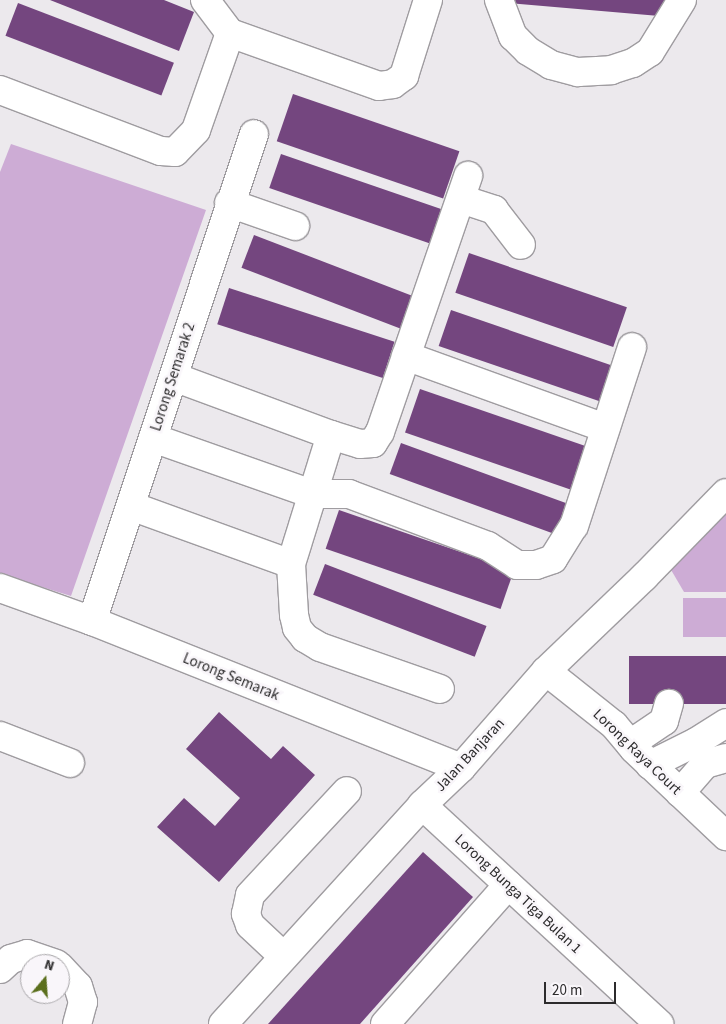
<!DOCTYPE html>
<style>
body{margin:0}
#map{position:relative;width:726px;height:1024px;overflow:hidden;background:#ece9ed;font-family:"Source Sans 3",sans-serif}
div>[style]{position:absolute}
.green>*{inset:0;background:#cdacd5;transform-origin:0 0}
.building>*{inset:0;background:#74467f;transform-origin:0 0}
.roads{filter:drop-shadow(1px 0 #9f9ca0) drop-shadow(-1px 0 #9f9ca0) drop-shadow(0 1px #9f9ca0) drop-shadow(0 -1px #9f9ca0)}
.minor>*{height:28px;margin:-14px;padding:0 14px;transform-origin:14px;border-radius:14px;background:#fff}
span{translate:-50% -50%;white-space:nowrap;text-align:center;line-height:1.15;-webkit-text-stroke:5px #f9f6fa;paint-order:stroke}
.street-label{font-size:15px;color:#2c2b2c}
.north{position:absolute;left:20px;top:954px;width:50px;height:50px;box-sizing:border-box;background:#f9f6fa;border:1px solid #a7a5a8;border-radius:50%;rotate:18deg;font-size:14px;font-weight:700;line-height:20px;text-align:center;color:#2c2b2c}
.north::after{content:'';display:block;margin:auto;width:18px;height:22px;background:#5b6f1d;clip-path:polygon(50% 0,100% 100%,50% 72%,0 100%)}
.scale{position:absolute;left:544px;top:982px;width:72px;height:22px;box-sizing:border-box;border:2px solid #2c2b2c;border-top:0;padding-left:6px;font-size:15px;line-height:18px;white-space:nowrap;color:#2c2b2c;-webkit-text-stroke:4px #f9f6fa;paint-order:stroke}
</style>
<div id="map">
<div class="green">
<i style="clip-path:polygon(11px 144px,206px 210px,71px 596px,0 574px,0 172px)"></i>
<i style="clip-path:polygon(726px 510px,726px 592px,684px 592px,667px 563px)"></i>
<i style="left:726px;top:598px;width:39px;height:43px;rotate:90deg"></i>
</div>
<div class="building">
<i style="clip-path:polygon(50px 0,164px 0,194px 12px,179px 51px)"></i>
<i style="clip-path:polygon(507px 0,672px 0,671px 17px,507px 3px)"></i>
<i style="left:18px;top:3px;width:167px;height:35px;rotate:21deg"></i>
<i style="left:293px;top:94px;width:176px;height:50px;rotate:19deg"></i>
<i style="left:281px;top:154px;width:170px;height:36px;rotate:19deg"></i>
<i style="left:254px;top:235px;width:170px;height:35px;rotate:21deg"></i>
<i style="left:469px;top:253px;width:167px;height:42px;rotate:19deg"></i>
<i style="left:229px;top:288px;width:174px;height:38px;rotate:18deg"></i>
<i style="left:451px;top:310px;width:171px;height:38px;rotate:19deg"></i>
<i style="left:420px;top:389px;width:181px;height:46px;rotate:19deg"></i>
<i style="left:401px;top:443px;width:182px;height:33px;rotate:20deg"></i>
<i style="left:339px;top:510px;width:185px;height:41px;rotate:19deg"></i>
<i style="left:325px;top:564px;width:173px;height:33px;rotate:21deg"></i>
<i style="left:629px;top:656px;width:97px;height:48px"></i>
<i style="clip-path:polygon(219px 712px,271px 759px,283px 746px,315px 775px,219px 882px,157px 827px,184px 798px,215px 826px,240px 798px,186px 749px)"></i>
<i style="clip-path:polygon(423px 852px,473px 897px,360px 1024px,268px 1024px)"></i>
</div>
<div class="roads">
<div class="minor">
<i style="left:205px;top:0;width:41px;rotate:52.9deg"></i>
<i style="left:230px;top:33px;width:158px;rotate:19.6deg"></i>
<i style="left:379px;top:86px;width:14px;rotate:-8deg"></i>
<i style="left:393px;top:84px;width:14px;rotate:-36deg"></i>
<i style="left:404px;top:76px;width:80px;rotate:-72.5deg"></i>
<i style="left:499px;top:0;width:39px;rotate:69deg"></i>
<i style="left:513px;top:36px;width:21px;rotate:45deg"></i>
<i style="left:528px;top:51px;width:27px;rotate:31deg"></i>
<i style="left:551px;top:65px;width:28px;rotate:15deg"></i>
<i style="left:578px;top:72px;width:33px;rotate:-3deg"></i>
<i style="left:611px;top:70px;width:23px;rotate:-18deg"></i>
<i style="left:633px;top:63px;width:20px;rotate:-33deg"></i>
<i style="left:650px;top:52px;width:61px;rotate:-58.4deg"></i>
<i style="left:0;top:90px;width:172px;rotate:20.8deg"></i>
<i style="left:161px;top:151px;width:14px;rotate:4deg"></i>
<i style="left:175px;top:152px;width:30px;rotate:-46deg"></i>
<i style="left:196px;top:130px;width:103px;rotate:-70.7deg"></i>
<i style="left:461px;top:199px;width:35px;rotate:18deg"></i>
<i style="left:494px;top:210px;width:44px;rotate:52.4deg"></i>
<i style="left:229px;top:203px;width:70px;rotate:19.2deg"></i>
<i style="left:406px;top:356px;width:212px;rotate:19.9deg"></i>
<i style="left:174px;top:377px;width:167px;rotate:20.3deg"></i>
<i style="left:331px;top:435px;width:30px;rotate:17deg"></i>
<i style="left:360px;top:444px;width:13px;rotate:-4deg"></i>
<i style="left:373px;top:443px;width:13px;rotate:-58deg"></i>
<i style="left:380px;top:432px;width:271px;rotate:-71deg"></i>
<i style="left:153px;top:438px;width:169px;rotate:19.4deg"></i>
<i style="left:312px;top:494px;width:37px"></i>
<i style="left:349px;top:494px;width:148px;rotate:20.5deg"></i>
<i style="left:488px;top:546px;width:35px;rotate:33deg"></i>
<i style="left:517px;top:565px;width:19px"></i>
<i style="left:536px;top:565px;width:18px;rotate:-19deg"></i>
<i style="left:553px;top:559px;width:39px;rotate:-58deg"></i>
<i style="left:574px;top:526px;width:188px;rotate:-72deg"></i>
<i style="left:131px;top:506px;width:170px;rotate:19.9deg"></i>
<i style="left:291px;top:564px;width:51px;rotate:86.6deg"></i>
<i style="left:294px;top:615px;width:13px;rotate:77deg"></i>
<i style="left:297px;top:628px;width:13px;rotate:51deg"></i>
<i style="left:305px;top:638px;width:17px;rotate:31deg"></i>
<i style="left:320px;top:647px;width:127px;rotate:19.3deg"></i>
<i style="left:291px;top:564px;width:135px;rotate:-72.8deg"></i>
<i style="left:0;top:588px;width:98px;rotate:19.7deg"></i>
<i style="left:92px;top:621px;width:397px;rotate:21.7deg"></i>
<i style="left:92px;top:621px;width:513px;rotate:-71.6deg"></i>
<i style="left:546px;top:671px;width:87px;rotate:38.5deg"></i>
<i style="left:614px;top:725px;width:31px;rotate:50deg"></i>
<i style="left:634px;top:749px;width:127px;rotate:43.4deg"></i>
<i style="left:0;top:736px;width:75px;rotate:21.1deg"></i>
<i style="left:630px;top:744px;width:41px;rotate:-34.1deg"></i>
<i style="left:664px;top:721px;width:18px;rotate:-74deg"></i>
<i style="left:650px;top:765px;width:51px;rotate:-26.6deg"></i>
<i style="left:696px;top:742px;width:36px;rotate:-32deg"></i>
<i style="left:680px;top:793px;width:38px;rotate:-49deg"></i>
<i style="left:705px;top:764px;width:22px;rotate:-16deg"></i>
<i style="left:422px;top:805px;width:323px;rotate:42.7deg"></i>
<i style="left:283px;top:956px;width:45px;rotate:-136.8deg"></i>
<i style="left:250px;top:925px;width:12px;rotate:-110deg"></i>
<i style="left:246px;top:914px;width:19px;rotate:-78deg"></i>
<i style="left:250px;top:895px;width:142px;rotate:-47deg"></i>
<i style="left:60px;top:967px;width:26px;rotate:47deg"></i>
<i style="left:78px;top:986px;width:17px;rotate:73deg"></i>
<i style="left:83px;top:1002px;width:23px;rotate:105deg"></i>
<i style="left:0;top:969px;width:15px;rotate:-42deg"></i>
<i style="left:11px;top:959px;width:17px;rotate:-17deg"></i>
<i style="left:27px;top:954px;width:31px;rotate:19deg"></i>
<i style="left:223px;top:1024px;width:296px;rotate:-47.7deg"></i>
<i style="left:422px;top:805px;width:54px;rotate:-43.5deg"></i>
<i style="left:461px;top:768px;width:129px;rotate:-48.8deg"></i>
<i style="left:546px;top:671px;width:136px;rotate:-43.8deg"></i>
<i style="left:644px;top:577px;width:117px;rotate:-45.7deg"></i>
<i style="left:385px;top:1024px;width:186px;rotate:-48.5deg"></i>
</div>
</div>
<div class="street-label">
<span style="left:173px;top:377px;rotate:-72deg">Lorong Semarak 2</span>
<span style="left:231px;top:677px;rotate:22deg">Lorong Semarak</span>
<span style="left:637px;top:752px;rotate:44deg">Lorong Raya Court</span>
<span style="left:470px;top:755px;rotate:-47deg">Jalan Banjaran</span>
<span style="left:518px;top:894px;rotate:43deg">Lorong Bunga Tiga Bulan 1</span>
</div>
<div class="north">N</div>
<div class="scale">20 m</div>
</div>
